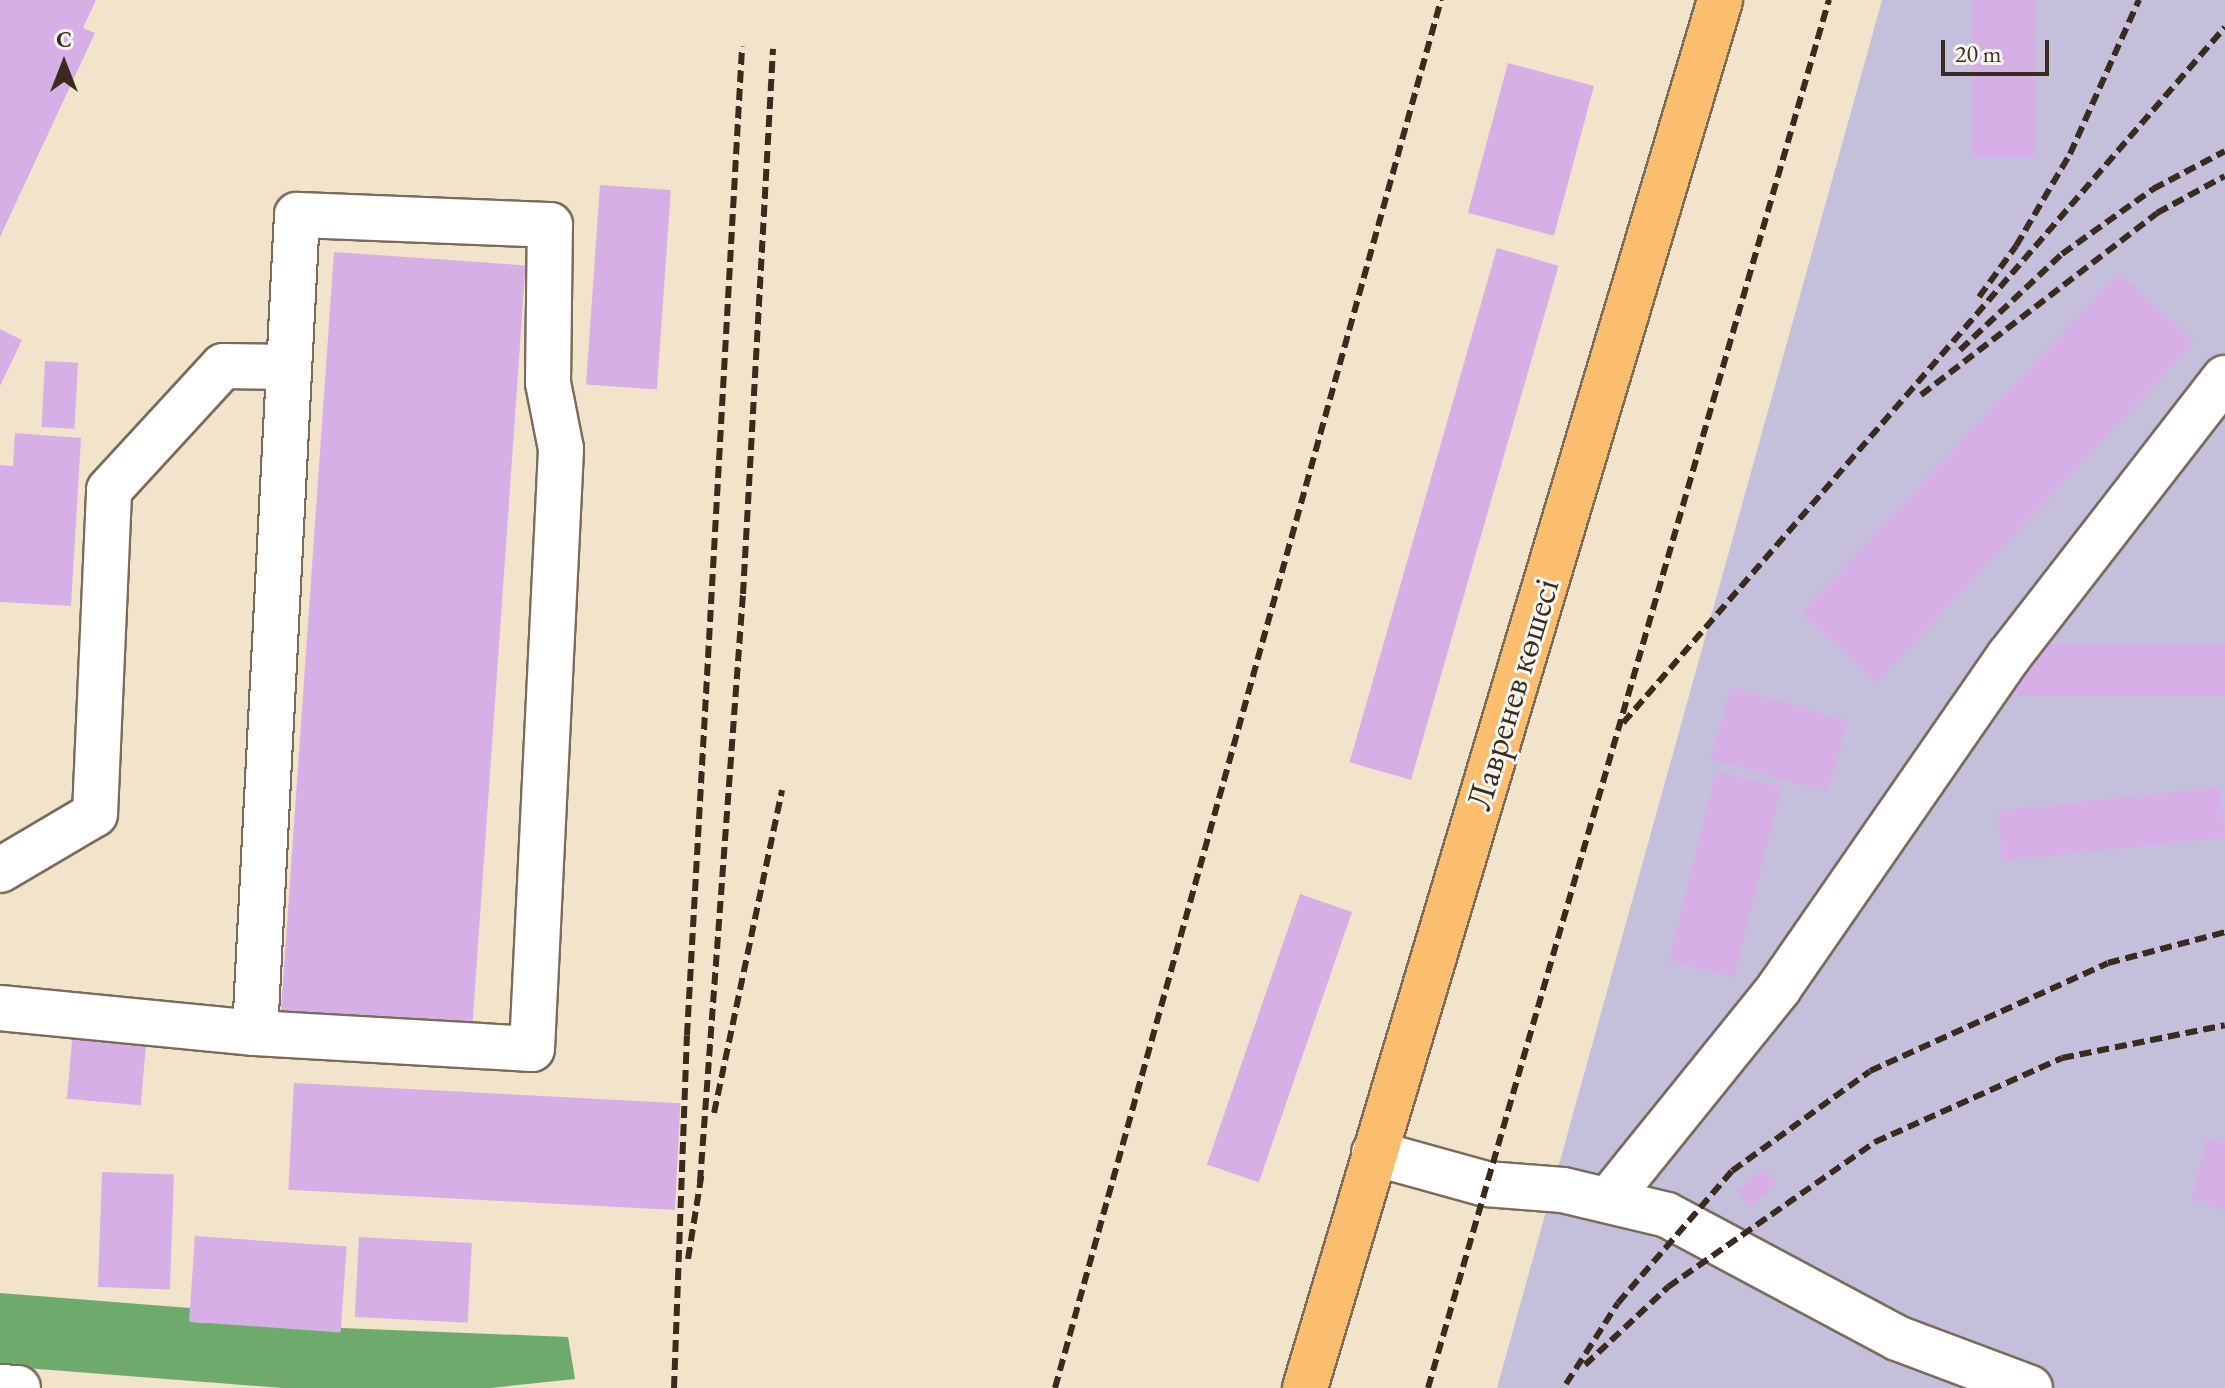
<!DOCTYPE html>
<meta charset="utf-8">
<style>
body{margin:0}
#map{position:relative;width:2225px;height:1388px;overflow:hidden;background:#f1e4cb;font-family:"EB Garamond",serif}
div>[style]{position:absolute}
.industrial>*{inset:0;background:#c4c0db}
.forest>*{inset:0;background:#6eaa6b}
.building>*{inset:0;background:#d6afe7;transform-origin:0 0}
.roads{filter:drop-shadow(2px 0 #7b6b5b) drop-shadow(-2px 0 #7b6b5b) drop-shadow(0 2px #7b6b5b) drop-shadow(0 -2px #7b6b5b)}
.minor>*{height:44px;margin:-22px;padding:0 22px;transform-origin:22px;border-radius:22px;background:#fff}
.major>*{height:44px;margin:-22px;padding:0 22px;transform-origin:22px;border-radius:22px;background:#fbbd6e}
.rail>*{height:6px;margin-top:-3px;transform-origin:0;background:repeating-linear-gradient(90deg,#3b2a1e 0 12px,transparent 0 18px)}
span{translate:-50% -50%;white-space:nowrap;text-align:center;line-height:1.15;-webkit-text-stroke:6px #f6f6f2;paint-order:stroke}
.street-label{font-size:36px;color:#3b2a1e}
.north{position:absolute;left:24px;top:24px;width:80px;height:80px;-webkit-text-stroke:6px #f6f6f2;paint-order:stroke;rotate:0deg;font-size:22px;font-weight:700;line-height:32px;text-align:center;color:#3b2a1e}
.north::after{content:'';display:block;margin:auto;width:28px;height:36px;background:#3b2a1e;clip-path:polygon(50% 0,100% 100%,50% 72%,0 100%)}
.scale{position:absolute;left:1941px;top:40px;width:108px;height:36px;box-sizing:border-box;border:4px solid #3b2a1e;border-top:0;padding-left:10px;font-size:24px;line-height:28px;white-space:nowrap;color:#3b2a1e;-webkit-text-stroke:6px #f6f6f2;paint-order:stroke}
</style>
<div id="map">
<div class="industrial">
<i style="clip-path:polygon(1882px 0,2225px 0,2225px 1388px,1497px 1388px)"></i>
</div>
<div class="forest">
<i style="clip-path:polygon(0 1293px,190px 1308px,190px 1322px,568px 1337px,575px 1379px,490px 1388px,283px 1388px,0 1366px)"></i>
</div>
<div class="building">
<i style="clip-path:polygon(0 0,96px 0,83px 28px,95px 33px,0 237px)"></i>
<i style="left:1972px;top:0;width:63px;height:157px"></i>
<i style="left:1508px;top:63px;width:89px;height:155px;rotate:15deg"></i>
<i style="left:600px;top:185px;width:71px;height:200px;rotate:4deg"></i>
<i style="left:1497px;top:248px;width:64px;height:535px;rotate:16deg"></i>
<i style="left:334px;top:252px;width:192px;height:771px;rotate:4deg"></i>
<i style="left:2119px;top:272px;width:103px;height:466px;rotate:43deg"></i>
<i style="clip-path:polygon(0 329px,22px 340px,0 386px)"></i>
<i style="left:45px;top:361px;width:33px;height:66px;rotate:3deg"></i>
<i style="clip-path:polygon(15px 433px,81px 438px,71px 606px,0 602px,0 465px,13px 466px)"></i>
<i style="left:2225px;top:644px;width:52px;height:227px;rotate:90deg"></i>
<i style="left:1731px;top:687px;width:122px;height:75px;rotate:16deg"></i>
<i style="left:1716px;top:771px;width:68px;height:196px;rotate:14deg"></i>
<i style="left:2220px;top:787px;width:51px;height:224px;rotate:84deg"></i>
<i style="left:1300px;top:894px;width:55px;height:286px;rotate:19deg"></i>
<i style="left:73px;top:1030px;width:74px;height:69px;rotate:5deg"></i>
<i style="left:294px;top:1083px;width:387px;height:107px;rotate:3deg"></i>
<i style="clip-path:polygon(2207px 1137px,2225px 1142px,2225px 1210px,2191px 1200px)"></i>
<i style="left:1764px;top:1168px;width:21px;height:36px;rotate:49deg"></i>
<i style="left:102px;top:1172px;width:72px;height:115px;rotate:2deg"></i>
<i style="left:195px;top:1236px;width:152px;height:86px;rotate:4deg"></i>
<i style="left:359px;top:1237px;width:113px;height:80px;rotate:3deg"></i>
</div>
<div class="roads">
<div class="minor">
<i style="left:0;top:870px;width:110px;rotate:-30.5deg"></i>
<i style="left:95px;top:814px;width:324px;rotate:-87.5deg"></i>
<i style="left:109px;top:490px;width:168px;rotate:-47.4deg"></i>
<i style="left:223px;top:366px;width:66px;rotate:0.9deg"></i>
<i style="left:0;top:1008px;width:256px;rotate:5.6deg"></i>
<i style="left:255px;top:1033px;width:277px;rotate:3.3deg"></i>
<i style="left:532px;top:1049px;width:601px;rotate:-87.23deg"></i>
<i style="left:561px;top:449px;width:67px;rotate:-101.1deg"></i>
<i style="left:548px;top:383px;width:158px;rotate:-89.3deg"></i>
<i style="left:550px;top:225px;width:253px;rotate:-177.7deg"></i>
<i style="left:297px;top:215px;width:819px;rotate:92.94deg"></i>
<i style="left:1374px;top:1153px;width:116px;rotate:15.5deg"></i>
<i style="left:1486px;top:1184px;width:77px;rotate:4.5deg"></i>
<i style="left:1563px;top:1190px;width:107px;rotate:13.5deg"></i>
<i style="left:1667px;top:1215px;width:261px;rotate:28.1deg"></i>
<i style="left:1897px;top:1338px;width:142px;rotate:20.6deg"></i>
<i style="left:1609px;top:1199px;width:271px;rotate:-51.1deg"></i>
<i style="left:1779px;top:988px;width:404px;rotate:-55.3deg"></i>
<i style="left:2009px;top:656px;width:352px;rotate:-52.2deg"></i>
<i style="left:0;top:1387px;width:18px;rotate:3deg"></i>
</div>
<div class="major">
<i style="left:1305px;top:1388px;width:1449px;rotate:-73.35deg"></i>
</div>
</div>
<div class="rail">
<i style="left:1979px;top:297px;width:63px;rotate:-54deg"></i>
<i style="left:2016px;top:246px;width:107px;rotate:-59.6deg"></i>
<i style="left:2070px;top:154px;width:169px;rotate:-65.9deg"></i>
<i style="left:1960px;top:350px;width:140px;rotate:-43.3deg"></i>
<i style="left:2062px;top:254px;width:112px;rotate:-35.5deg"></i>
<i style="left:2153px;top:189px;width:81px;rotate:-27.8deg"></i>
<i style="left:1921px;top:395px;width:298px;rotate:-37.6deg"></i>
<i style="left:2157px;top:213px;width:77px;rotate:-28.6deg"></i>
<i style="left:1623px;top:723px;width:920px;rotate:-49.14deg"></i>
<i style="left:714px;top:1113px;width:330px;rotate:-78.1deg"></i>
<i style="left:700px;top:1182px;width:590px;rotate:-85.82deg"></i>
<i style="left:743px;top:594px;width:546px;rotate:-86.85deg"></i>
<i style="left:688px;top:1259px;width:88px;rotate:-80.9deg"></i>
<i style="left:1585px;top:1365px;width:114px;rotate:-43.2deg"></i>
<i style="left:1668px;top:1287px;width:253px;rotate:-35deg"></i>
<i style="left:1875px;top:1142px;width:205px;rotate:-24.2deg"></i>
<i style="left:2062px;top:1058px;width:166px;rotate:-11.4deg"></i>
<i style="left:1566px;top:1384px;width:96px;rotate:-57.3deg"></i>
<i style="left:1618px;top:1303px;width:174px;rotate:-49.2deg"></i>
<i style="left:1732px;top:1171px;width:170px;rotate:-35.9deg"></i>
<i style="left:1870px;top:1071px;width:261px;rotate:-24.4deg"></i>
<i style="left:2108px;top:963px;width:121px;rotate:-14.8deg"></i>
<i style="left:674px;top:1388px;width:353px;rotate:-87.9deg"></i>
<i style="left:687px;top:1035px;width:990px;rotate:-86.81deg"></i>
<i style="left:1055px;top:1388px;width:1441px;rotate:-74.46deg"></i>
<i style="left:1428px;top:1388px;width:1445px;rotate:-73.89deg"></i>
</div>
<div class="street-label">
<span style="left:1512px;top:694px;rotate:-73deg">Лавренев көшесі</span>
</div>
<div class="north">С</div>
<div class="scale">20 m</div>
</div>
